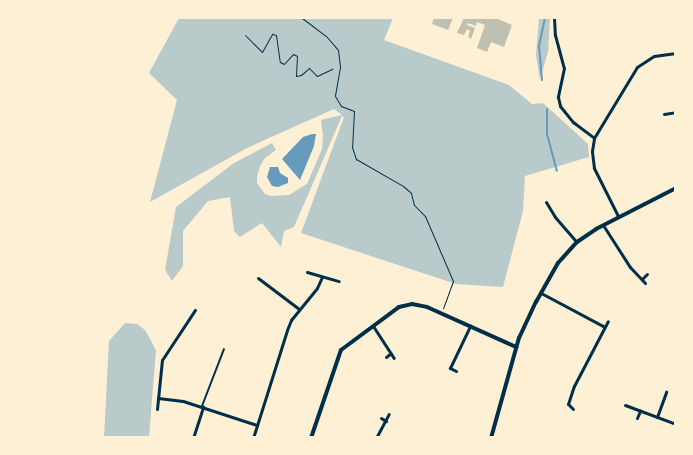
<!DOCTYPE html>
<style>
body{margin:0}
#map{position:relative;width:693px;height:455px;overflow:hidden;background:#fdf0d5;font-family:"PT Sans",sans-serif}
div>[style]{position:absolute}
.green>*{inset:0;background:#b9caca}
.water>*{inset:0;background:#669bbc}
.stream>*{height:2px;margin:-1px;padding:0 1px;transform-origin:1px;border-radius:1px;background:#669bbc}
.building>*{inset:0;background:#bec0b2}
.path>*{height:1px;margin:-0.5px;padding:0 0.5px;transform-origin:0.5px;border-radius:0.5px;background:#003049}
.service>*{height:2px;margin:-1px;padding:0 1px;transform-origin:1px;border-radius:1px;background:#003049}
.minor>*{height:3px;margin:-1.5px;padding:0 1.5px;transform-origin:1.5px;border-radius:1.5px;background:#003049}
.tertiary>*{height:4px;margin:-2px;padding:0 2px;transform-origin:2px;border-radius:2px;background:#003049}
span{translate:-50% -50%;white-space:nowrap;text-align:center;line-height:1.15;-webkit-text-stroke:4.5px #fdf0d5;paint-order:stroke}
.frame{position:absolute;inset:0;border:19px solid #fdf0d5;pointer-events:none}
</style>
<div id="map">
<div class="green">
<i style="clip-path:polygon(179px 18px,393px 18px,384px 40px,509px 85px,532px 104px,543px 103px,588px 144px,589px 157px,525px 176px,523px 211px,503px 287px,456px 284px,301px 233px,344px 117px,342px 116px,294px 227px,284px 231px,281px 247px,262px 223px,240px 237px,234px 231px,230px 197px,208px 201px,183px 231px,183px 266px,172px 281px,165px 270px,176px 207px,234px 163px,272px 143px,276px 150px,265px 158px,260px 166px,257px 177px,257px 183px,265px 194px,271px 196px,289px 195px,307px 184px,322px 149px,323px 136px,321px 120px,342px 115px,334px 109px,247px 148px,150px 202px,177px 100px,149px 73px)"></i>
<i style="clip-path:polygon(539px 18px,550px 18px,548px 52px,540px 79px,536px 55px)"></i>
<i style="clip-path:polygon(125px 323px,137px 324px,145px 330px,156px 350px,149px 437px,104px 437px,109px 341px)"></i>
</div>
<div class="water">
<i style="clip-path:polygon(312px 134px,316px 134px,314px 146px,300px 180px,282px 159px,303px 137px)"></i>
<i style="clip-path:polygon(270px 167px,278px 167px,280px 173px,288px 178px,288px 183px,278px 187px,272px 186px,267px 177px)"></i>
</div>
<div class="stream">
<i style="left:542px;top:80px;width:34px;rotate:-95deg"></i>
<i style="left:539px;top:46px;width:29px;rotate:-78deg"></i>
<i style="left:547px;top:109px;width:25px;rotate:90deg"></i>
<i style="left:547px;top:134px;width:38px;rotate:75deg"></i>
</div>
<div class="building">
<i style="clip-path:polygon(434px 18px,453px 18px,448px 30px,432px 24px)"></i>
<i style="clip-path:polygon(464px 18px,496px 18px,512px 25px,504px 47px,491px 42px,487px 52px,477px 48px,485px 25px,477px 22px,476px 26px,468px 23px,467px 25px,475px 28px,471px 39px,468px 37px,470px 31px,467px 29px,464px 35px,457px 33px)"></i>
</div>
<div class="path">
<i style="left:302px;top:18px;width:30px;rotate:37deg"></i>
<i style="left:326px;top:36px;width:18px;rotate:49deg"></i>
<i style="left:338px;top:50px;width:17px;rotate:83deg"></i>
<i style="left:340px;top:67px;width:29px;rotate:100deg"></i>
<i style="left:335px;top:96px;width:12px;rotate:59deg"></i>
<i style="left:341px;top:106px;width:14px;rotate:21deg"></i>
<i style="left:354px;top:111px;width:36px;rotate:93deg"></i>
<i style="left:352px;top:147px;width:13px;rotate:72deg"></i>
<i style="left:356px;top:159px;width:54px;rotate:29.9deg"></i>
<i style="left:403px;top:186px;width:11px;rotate:41deg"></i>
<i style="left:411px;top:193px;width:12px;rotate:76deg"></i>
<i style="left:414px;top:205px;width:16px;rotate:45deg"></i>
<i style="left:425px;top:216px;width:71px;rotate:66.7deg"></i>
<i style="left:453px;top:281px;width:29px;rotate:110deg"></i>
<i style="left:245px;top:35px;width:24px;rotate:45deg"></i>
<i style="left:262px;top:52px;width:21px;rotate:-61deg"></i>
<i style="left:272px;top:34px;width:4px;rotate:14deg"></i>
<i style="left:276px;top:35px;width:27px;rotate:82deg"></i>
<i style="left:280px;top:62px;width:4px;rotate:27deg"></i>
<i style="left:284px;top:64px;width:13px;rotate:-48deg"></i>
<i style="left:293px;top:54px;width:4px;rotate:27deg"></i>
<i style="left:297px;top:56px;width:20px;rotate:93deg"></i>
<i style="left:296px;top:76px;width:5px;rotate:-11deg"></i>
<i style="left:301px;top:75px;width:11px;rotate:-41deg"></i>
<i style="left:309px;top:68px;width:11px;rotate:45deg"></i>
<i style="left:317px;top:76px;width:17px;rotate:-25deg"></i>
</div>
<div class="service">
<i style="left:202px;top:406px;width:61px;rotate:-68.9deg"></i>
</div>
<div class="minor">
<i style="left:554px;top:18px;width:17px;rotate:87deg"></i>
<i style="left:555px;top:35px;width:34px;rotate:75deg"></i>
<i style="left:564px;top:68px;width:30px;rotate:102deg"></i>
<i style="left:558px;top:97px;width:9px;rotate:77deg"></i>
<i style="left:560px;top:106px;width:21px;rotate:51deg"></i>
<i style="left:573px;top:122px;width:26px;rotate:37deg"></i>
<i style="left:664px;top:114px;width:12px;rotate:-9deg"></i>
<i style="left:546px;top:202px;width:17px;rotate:59deg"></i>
<i style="left:555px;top:217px;width:33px;rotate:49deg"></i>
<i style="left:618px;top:216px;width:54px;rotate:-116.6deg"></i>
<i style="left:594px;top:168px;width:17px;rotate:-97deg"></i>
<i style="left:592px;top:151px;width:13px;rotate:-81deg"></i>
<i style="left:594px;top:138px;width:83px;rotate:-58.8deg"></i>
<i style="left:637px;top:67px;width:20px;rotate:-33deg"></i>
<i style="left:654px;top:56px;width:22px;rotate:-8deg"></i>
<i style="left:603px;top:225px;width:50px;rotate:57.3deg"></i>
<i style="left:630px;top:267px;width:22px;rotate:47deg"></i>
<i style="left:307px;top:272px;width:33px;rotate:16deg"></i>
<i style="left:258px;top:278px;width:51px;rotate:37.1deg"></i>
<i style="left:642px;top:279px;width:7px;rotate:-45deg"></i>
<i style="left:541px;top:293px;width:72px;rotate:28deg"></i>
<i style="left:373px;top:326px;width:38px;rotate:57deg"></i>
<i style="left:386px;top:357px;width:6px;rotate:-39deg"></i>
<i style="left:456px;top:371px;width:7px;rotate:-153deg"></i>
<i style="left:450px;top:368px;width:47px;rotate:-64.5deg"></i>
<i style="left:158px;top:398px;width:25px;rotate:7deg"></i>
<i style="left:183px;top:401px;width:78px;rotate:18deg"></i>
<i style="left:625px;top:405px;width:54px;rotate:20.4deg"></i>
<i style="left:157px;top:409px;width:49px;rotate:-84.2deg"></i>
<i style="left:162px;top:360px;width:60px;rotate:-56.6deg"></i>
<i style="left:573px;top:409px;width:7px;rotate:-135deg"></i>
<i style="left:568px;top:404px;width:19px;rotate:-72deg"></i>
<i style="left:574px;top:386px;width:73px;rotate:-62.4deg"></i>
<i style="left:657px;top:417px;width:27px;rotate:-70deg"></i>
<i style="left:381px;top:418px;width:6px;rotate:31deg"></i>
<i style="left:637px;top:418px;width:8px;rotate:-67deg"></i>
<i style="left:193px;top:438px;width:33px;rotate:-72deg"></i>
<i style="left:253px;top:438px;width:113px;rotate:-72.5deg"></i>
<i style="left:287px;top:330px;width:11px;rotate:-68deg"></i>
<i style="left:291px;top:320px;width:41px;rotate:-50.9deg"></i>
<i style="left:317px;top:288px;width:12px;rotate:-66deg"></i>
<i style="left:376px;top:438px;width:27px;rotate:-62deg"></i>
</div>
<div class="tertiary">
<i style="left:311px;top:438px;width:93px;rotate:-71.2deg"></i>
<i style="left:341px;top:350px;width:72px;rotate:-36.6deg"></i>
<i style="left:399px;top:307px;width:13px;rotate:-13deg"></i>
<i style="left:412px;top:304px;width:15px;rotate:11deg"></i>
<i style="left:427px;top:307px;width:98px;rotate:24.2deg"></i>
<i style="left:491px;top:438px;width:104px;rotate:-74.4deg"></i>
<i style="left:519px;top:338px;width:40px;rotate:-65deg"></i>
<i style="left:536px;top:302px;width:45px;rotate:-60.6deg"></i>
<i style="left:558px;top:263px;width:28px;rotate:-48deg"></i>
<i style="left:577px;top:242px;width:23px;rotate:-34deg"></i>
<i style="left:596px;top:229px;width:90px;rotate:-27.1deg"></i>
</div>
<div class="frame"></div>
</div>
